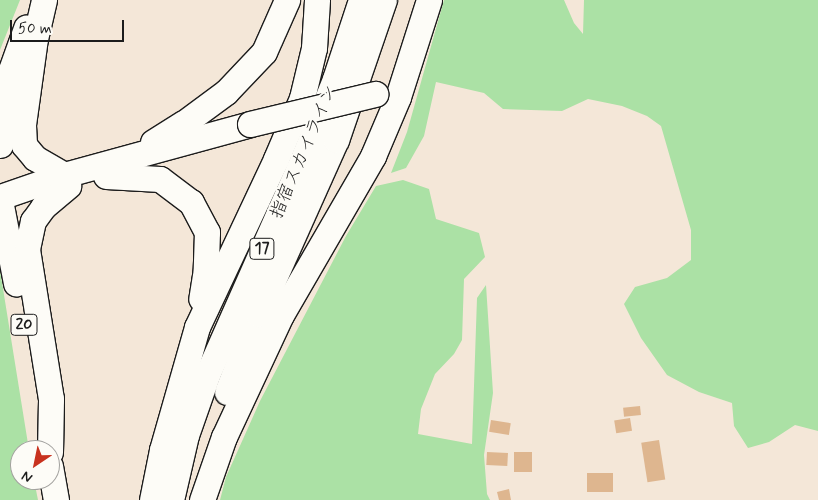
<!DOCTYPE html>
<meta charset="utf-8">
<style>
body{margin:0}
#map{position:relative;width:818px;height:500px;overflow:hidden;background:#f4e7d8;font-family:Mynerve,"Klee One",sans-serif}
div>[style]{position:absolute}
.green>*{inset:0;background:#abe1a5}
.building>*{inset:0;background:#deb68f;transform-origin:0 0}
.roads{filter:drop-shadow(1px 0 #1c1c1c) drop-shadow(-1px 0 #1c1c1c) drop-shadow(0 1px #1c1c1c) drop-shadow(0 -1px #1c1c1c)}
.major>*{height:25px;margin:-12.5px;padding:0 12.5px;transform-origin:12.5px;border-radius:12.5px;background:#fdfcf7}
.bridges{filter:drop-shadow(1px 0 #1c1c1c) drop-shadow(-1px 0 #1c1c1c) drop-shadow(0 1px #1c1c1c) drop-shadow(0 -1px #1c1c1c)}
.major-bridge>*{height:25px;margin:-12.5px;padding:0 12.5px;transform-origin:12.5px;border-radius:12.5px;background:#fdfcf7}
span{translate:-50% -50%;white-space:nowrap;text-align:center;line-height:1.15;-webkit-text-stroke:4px #fdfcf7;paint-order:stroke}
.shield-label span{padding:1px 4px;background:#fdfcf7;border:1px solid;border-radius:4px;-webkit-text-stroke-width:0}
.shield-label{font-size:16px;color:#1c1c1c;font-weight:700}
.street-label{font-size:18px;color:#1c1c1c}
.north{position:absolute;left:10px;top:440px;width:50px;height:50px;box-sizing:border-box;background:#fdfcf7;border:1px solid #a3a29f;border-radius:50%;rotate:214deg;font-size:14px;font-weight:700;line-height:20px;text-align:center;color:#1c1c1c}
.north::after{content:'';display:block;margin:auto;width:18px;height:22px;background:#c8321e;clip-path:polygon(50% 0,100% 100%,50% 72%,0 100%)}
.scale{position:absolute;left:10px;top:20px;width:114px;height:22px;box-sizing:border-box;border:2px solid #1c1c1c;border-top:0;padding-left:6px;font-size:15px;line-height:18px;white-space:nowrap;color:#1c1c1c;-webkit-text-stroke:4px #fdfcf7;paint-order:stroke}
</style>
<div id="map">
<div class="green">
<i style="clip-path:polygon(0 0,20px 0,0 50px)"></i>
<i style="clip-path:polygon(444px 0,564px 0,574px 23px,583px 34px,584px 0,818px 0,818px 431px,795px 425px,769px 442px,748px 448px,734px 426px,732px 403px,699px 392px,667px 375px,641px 338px,624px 304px,635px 287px,667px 278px,691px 260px,691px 230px,661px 126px,647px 116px,622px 106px,588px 99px,562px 111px,503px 109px,484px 93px,436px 82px,424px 136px,406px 168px,391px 173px,407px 132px)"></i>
<i style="clip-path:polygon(403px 180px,429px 189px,436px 219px,479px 233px,485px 257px,464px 279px,462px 340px,454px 354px,435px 374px,421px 409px,418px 434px,472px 444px,477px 298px,486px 285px,493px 393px,484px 455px,487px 494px,490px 500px,220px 500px,226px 477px,260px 401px,346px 236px,376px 186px)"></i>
<i style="clip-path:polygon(0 270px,29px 450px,20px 450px,20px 480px,34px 480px,38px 500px,0 500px)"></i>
</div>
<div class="building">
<i style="left:640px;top:406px;width:9px;height:17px;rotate:84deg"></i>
<i style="left:630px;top:418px;width:13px;height:16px;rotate:81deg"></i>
<i style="left:491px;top:420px;width:20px;height:12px;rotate:9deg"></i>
<i style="left:659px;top:440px;width:40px;height:18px;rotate:81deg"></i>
<i style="left:487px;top:452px;width:21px;height:13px;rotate:3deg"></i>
<i style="left:514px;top:452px;width:18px;height:20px"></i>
<i style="left:587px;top:473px;width:26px;height:19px"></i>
<i style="clip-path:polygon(509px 489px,511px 500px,499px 500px,497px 492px)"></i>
</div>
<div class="roads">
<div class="major">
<i style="left:44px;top:0;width:39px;rotate:103deg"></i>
<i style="left:35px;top:38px;width:88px;rotate:97.9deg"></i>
<i style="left:23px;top:125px;width:20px;rotate:87deg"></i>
<i style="left:24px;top:145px;width:17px;rotate:50deg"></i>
<i style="left:35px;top:158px;width:34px;rotate:30deg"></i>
<i style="left:153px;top:142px;width:36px;rotate:-32deg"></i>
<i style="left:184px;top:123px;width:52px;rotate:-36.4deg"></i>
<i style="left:226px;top:92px;width:55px;rotate:-46.5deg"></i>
<i style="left:264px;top:52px;width:57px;rotate:-66.1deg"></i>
<i style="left:0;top:145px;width:41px;rotate:-84.4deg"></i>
<i style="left:4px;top:104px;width:35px;rotate:-78deg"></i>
<i style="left:11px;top:70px;width:45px;rotate:-70.3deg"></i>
<i style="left:106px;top:176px;width:54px;rotate:3.2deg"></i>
<i style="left:160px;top:179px;width:39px;rotate:37deg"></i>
<i style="left:191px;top:202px;width:34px;rotate:62deg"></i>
<i style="left:207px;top:232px;width:37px;rotate:92deg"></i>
<i style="left:206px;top:269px;width:30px;rotate:99deg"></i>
<i style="left:0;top:197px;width:68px;rotate:-19deg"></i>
<i style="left:64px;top:175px;width:193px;rotate:-15.3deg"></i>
<i style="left:0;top:200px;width:85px;rotate:79.1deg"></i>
<i style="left:227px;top:392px;width:84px;rotate:-68.3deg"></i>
<i style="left:258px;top:314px;width:191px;rotate:-65.9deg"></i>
<i style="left:336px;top:140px;width:148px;rotate:-71.1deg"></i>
<i style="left:50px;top:452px;width:53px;rotate:-88.9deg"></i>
<i style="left:51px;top:399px;width:152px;rotate:-99.1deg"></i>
<i style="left:27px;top:249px;width:29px;rotate:-78deg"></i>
<i style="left:33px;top:221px;width:17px;rotate:-54deg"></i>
<i style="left:43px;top:207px;width:33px;rotate:-40deg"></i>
<i style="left:50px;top:466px;width:35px;rotate:80deg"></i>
<i style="left:152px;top:500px;width:51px;rotate:-78.7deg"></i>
<i style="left:162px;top:450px;width:128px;rotate:-74.1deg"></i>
<i style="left:197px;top:327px;width:186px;rotate:-64.8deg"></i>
<i style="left:276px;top:159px;width:66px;rotate:-66.9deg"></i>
<i style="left:302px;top:98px;width:51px;rotate:-76.5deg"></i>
<i style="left:314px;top:48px;width:48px;rotate:-86.4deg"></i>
<i style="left:171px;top:500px;width:67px;rotate:-77deg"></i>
<i style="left:186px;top:435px;width:64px;rotate:-70.7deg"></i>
<i style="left:207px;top:375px;width:242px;rotate:-66.1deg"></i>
<i style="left:305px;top:154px;width:81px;rotate:-68.2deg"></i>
<i style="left:335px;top:79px;width:83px;rotate:-71.8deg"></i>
<i style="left:202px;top:500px;width:67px;rotate:-70.8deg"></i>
<i style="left:224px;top:437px;width:135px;rotate:-65deg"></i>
<i style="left:281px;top:315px;width:184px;rotate:-59.9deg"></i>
<i style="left:373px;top:156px;width:64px;rotate:-67deg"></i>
<i style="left:398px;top:97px;width:102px;rotate:-72.3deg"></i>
</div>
</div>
<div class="bridges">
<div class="major-bridge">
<i style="left:250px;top:124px;width:129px;rotate:-13.5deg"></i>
</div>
</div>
<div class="shield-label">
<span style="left:262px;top:249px">17</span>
<span style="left:24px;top:325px">20</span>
</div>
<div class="street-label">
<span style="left:304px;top:152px;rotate:-67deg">指宿スカイライン</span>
</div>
<div class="north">N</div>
<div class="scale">50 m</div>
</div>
